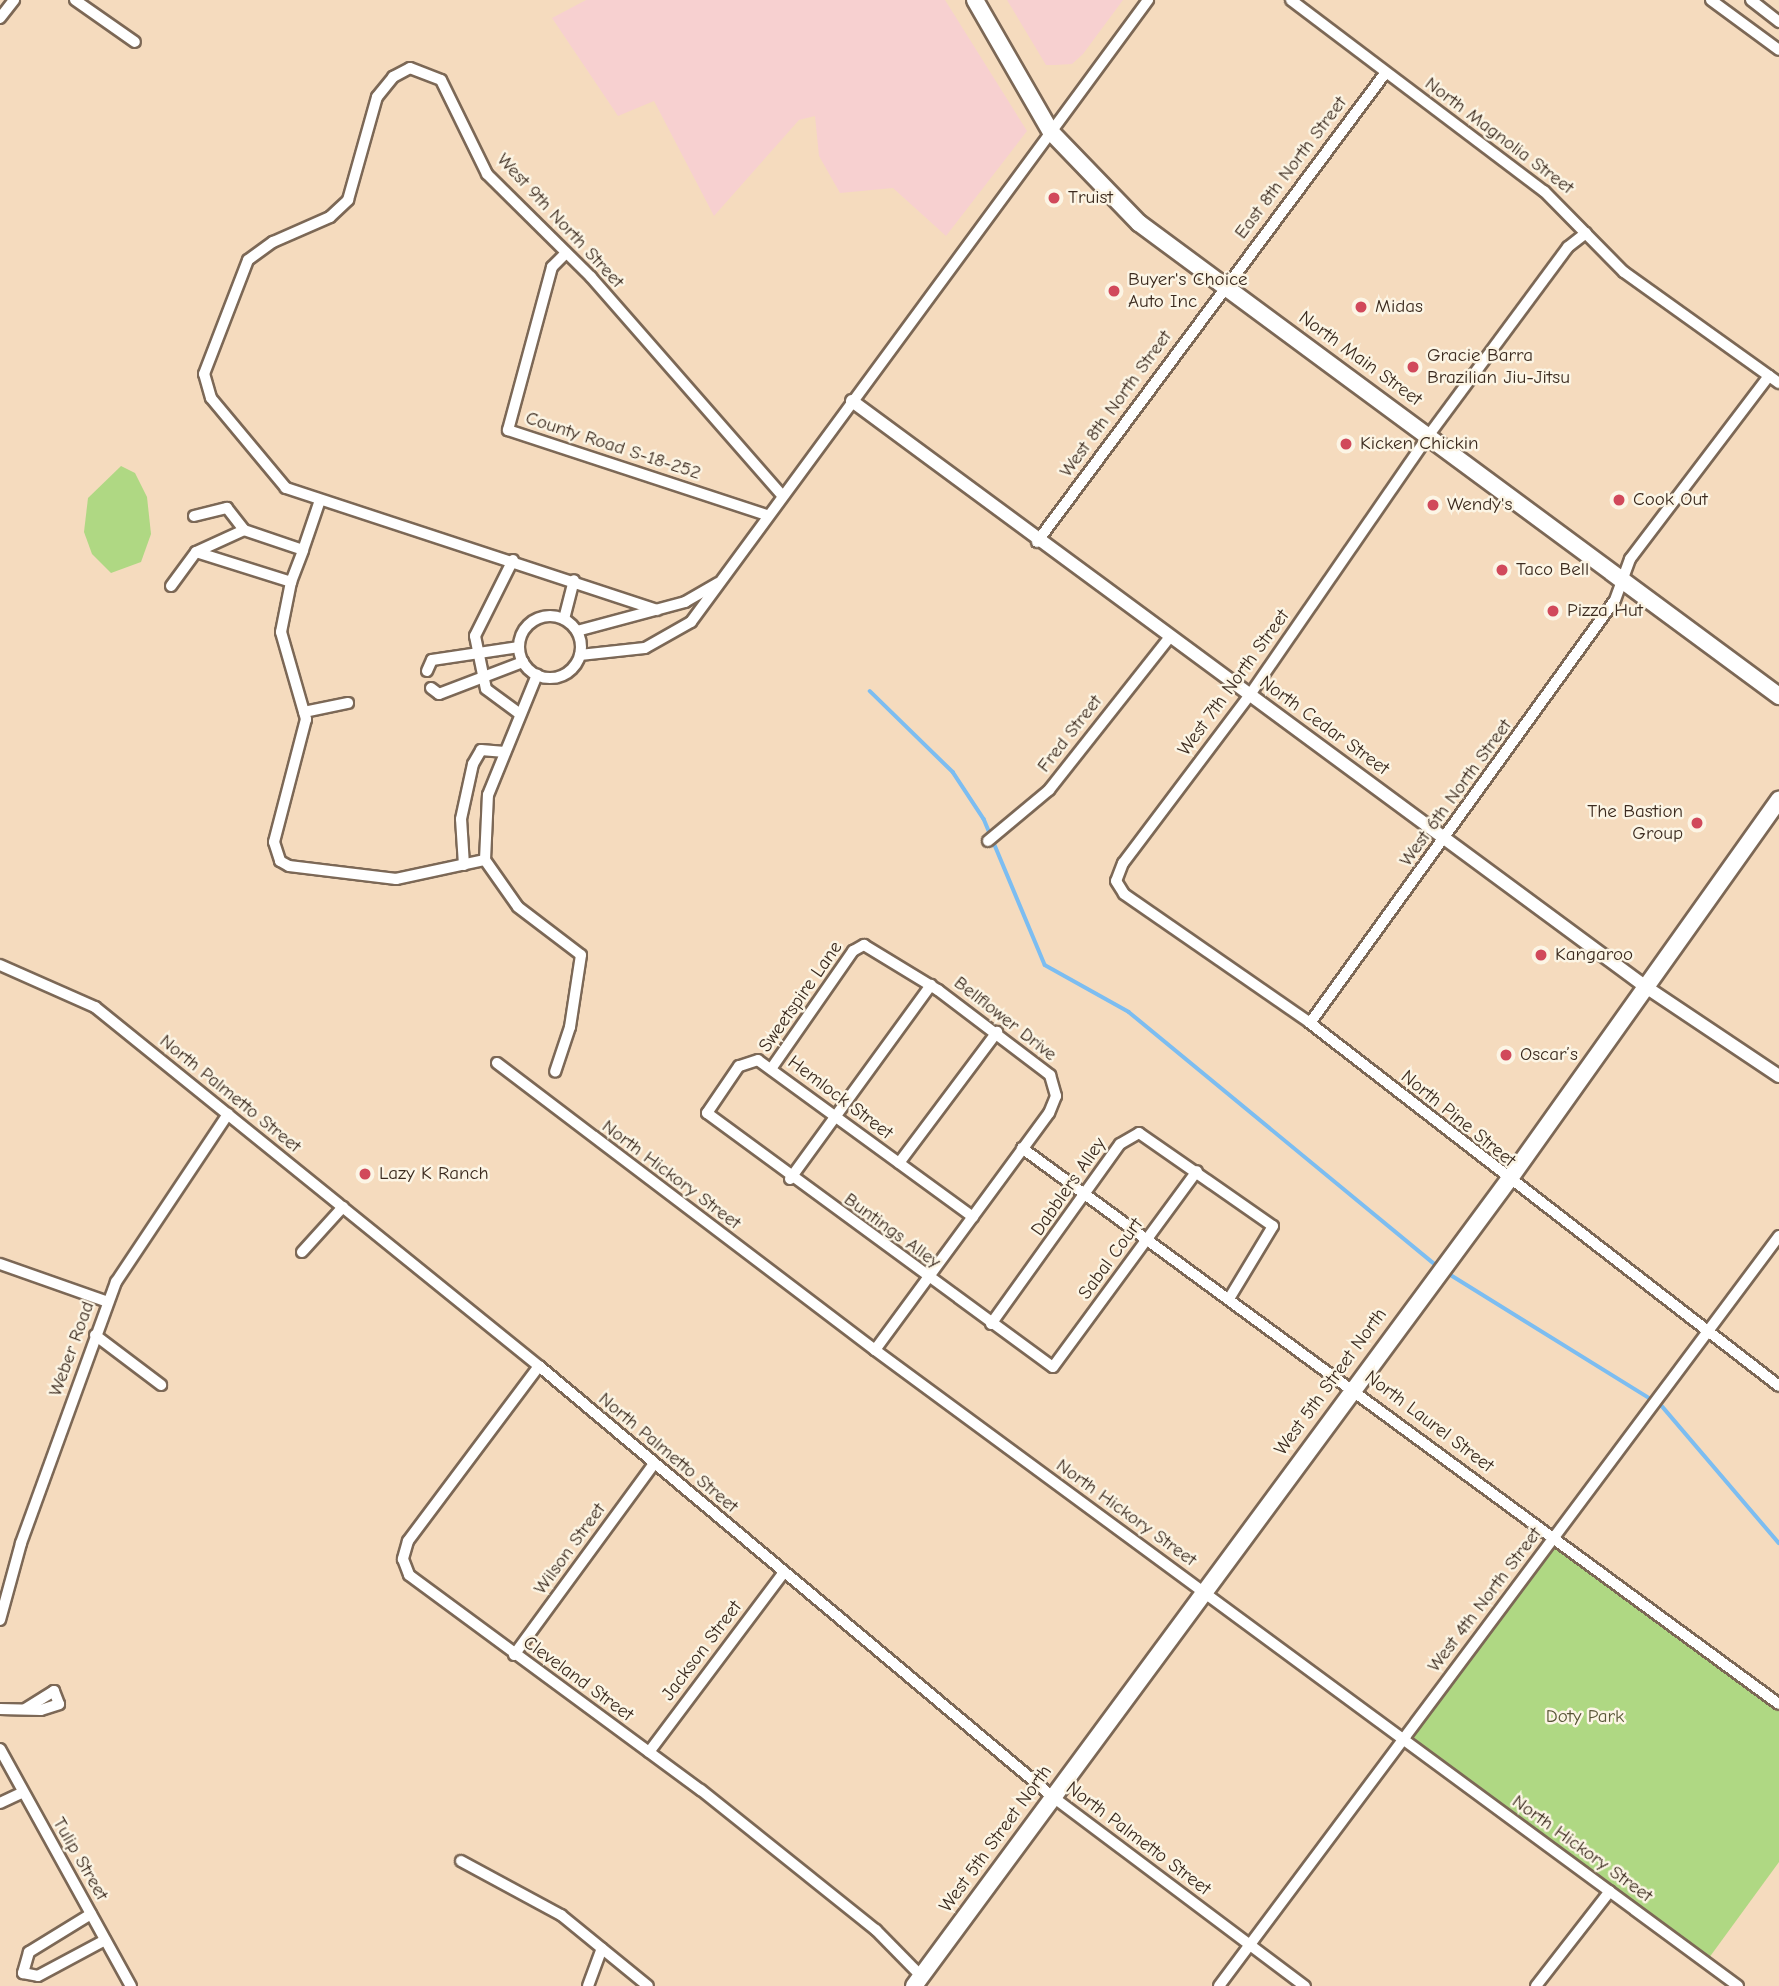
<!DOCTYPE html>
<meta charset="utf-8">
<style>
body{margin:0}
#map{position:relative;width:1779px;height:1986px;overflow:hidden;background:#f5dbbe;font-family:"Comic Neue",sans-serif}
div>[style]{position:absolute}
.built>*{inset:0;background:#f7d0d0}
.green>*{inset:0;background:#afd883}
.stream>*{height:3.5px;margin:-1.75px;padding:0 1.75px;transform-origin:1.75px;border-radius:1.75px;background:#7cbdf1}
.roads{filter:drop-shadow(2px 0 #7c6856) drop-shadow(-2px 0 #7c6856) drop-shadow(0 2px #7c6856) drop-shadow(0 -2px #7c6856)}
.minor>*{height:10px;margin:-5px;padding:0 5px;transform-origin:5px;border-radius:5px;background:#fff}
.minor>.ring{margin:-5px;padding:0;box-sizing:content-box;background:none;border:10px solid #fff;border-radius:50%}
.tertiary>*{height:12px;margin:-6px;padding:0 6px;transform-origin:6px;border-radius:6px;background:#fff}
.primary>*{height:16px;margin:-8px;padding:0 8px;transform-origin:8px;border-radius:8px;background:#fff}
.dots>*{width:19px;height:19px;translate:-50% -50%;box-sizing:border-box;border:4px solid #fcf5e5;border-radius:50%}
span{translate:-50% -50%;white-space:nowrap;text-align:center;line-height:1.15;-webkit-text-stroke:5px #fcf5e5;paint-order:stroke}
.street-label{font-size:19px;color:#3b2a1e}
.poi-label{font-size:19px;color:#3b2a1e}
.left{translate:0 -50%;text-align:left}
.right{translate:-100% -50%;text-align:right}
.park-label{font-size:19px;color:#585637}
</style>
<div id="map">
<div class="built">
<i style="clip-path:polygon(586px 0,945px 0,1027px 131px,946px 236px,893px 188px,840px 193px,819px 156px,815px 116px,799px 120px,714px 216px,654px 101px,618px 116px,552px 18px)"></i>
<i style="clip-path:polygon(1007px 0,1123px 0,1083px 54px,1072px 64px,1055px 65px,1046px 65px)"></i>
</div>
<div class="green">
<i style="clip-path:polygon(121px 466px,135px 473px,147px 497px,151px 534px,141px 562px,111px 573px,92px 554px,84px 532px,88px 498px)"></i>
<i style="clip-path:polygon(1554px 1537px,1779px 1704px,1779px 1862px,1706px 1962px,1403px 1739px)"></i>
</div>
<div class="stream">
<i style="left:870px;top:691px;width:116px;rotate:44.3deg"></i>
<i style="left:953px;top:772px;width:56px;rotate:56.6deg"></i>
<i style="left:984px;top:819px;width:158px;rotate:67.3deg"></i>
<i style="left:1045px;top:965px;width:96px;rotate:29.2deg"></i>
<i style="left:1129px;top:1012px;width:403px;rotate:39.5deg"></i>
<i style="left:1446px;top:1272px;width:239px;rotate:31.8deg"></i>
<i style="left:1662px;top:1406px;width:180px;rotate:49.5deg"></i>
</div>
<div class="roads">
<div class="minor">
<i style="left:75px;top:0;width:73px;rotate:35deg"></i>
<i style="left:1291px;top:0;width:317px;rotate:37.1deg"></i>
<i style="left:1544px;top:191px;width:114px;rotate:45.4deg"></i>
<i style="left:1624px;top:272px;width:191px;rotate:35.6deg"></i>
<i style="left:1711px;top:0;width:84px;rotate:36.3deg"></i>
<i style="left:1751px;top:0;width:36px;rotate:38deg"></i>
<i style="left:0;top:18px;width:23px;rotate:-52deg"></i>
<i style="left:1586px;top:233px;width:23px;rotate:142deg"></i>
<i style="left:1568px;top:247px;width:234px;rotate:126.5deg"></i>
<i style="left:1429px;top:435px;width:317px;rotate:124.6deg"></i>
<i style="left:1249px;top:696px;width:209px;rotate:127deg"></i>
<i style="left:1123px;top:863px;width:19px;rotate:111deg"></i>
<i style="left:1116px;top:881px;width:15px;rotate:58deg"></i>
<i style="left:1124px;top:894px;width:226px;rotate:34.7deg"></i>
<i style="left:1310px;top:1023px;width:593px;rotate:37.74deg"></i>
<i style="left:566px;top:253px;width:20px;rotate:135deg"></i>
<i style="left:552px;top:267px;width:169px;rotate:105.1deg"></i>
<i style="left:508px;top:430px;width:272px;rotate:18.2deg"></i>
<i style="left:194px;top:516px;width:34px;rotate:-14deg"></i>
<i style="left:227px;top:508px;width:28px;rotate:52deg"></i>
<i style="left:244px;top:530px;width:62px;rotate:18.7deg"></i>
<i style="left:303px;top:550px;width:53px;rotate:-71.2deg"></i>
<i style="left:1037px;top:542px;width:585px;rotate:-53.4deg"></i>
<i style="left:196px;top:552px;width:100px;rotate:17.5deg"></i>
<i style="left:291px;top:582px;width:34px;rotate:-69deg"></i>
<i style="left:513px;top:560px;width:85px;rotate:116.6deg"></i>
<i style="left:475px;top:636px;width:54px;rotate:78.3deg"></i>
<i style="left:486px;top:689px;width:42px;rotate:36.3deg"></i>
<i style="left:291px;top:582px;width:51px;rotate:101.3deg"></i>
<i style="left:281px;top:632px;width:91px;rotate:74deg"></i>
<i style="left:306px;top:719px;width:127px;rotate:104.6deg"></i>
<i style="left:274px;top:842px;width:20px;rotate:72deg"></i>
<i style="left:280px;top:861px;width:10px;rotate:29deg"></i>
<i style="left:289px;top:866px;width:108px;rotate:6.9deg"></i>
<i style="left:396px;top:879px;width:91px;rotate:-12.1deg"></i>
<i style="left:485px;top:860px;width:65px;rotate:-87.4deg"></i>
<i style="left:488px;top:795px;width:130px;rotate:-67.8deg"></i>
<i style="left:171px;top:586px;width:42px;rotate:-53.7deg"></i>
<i style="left:196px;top:552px;width:53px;rotate:-24.6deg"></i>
<i style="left:657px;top:610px;width:391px;rotate:-161.8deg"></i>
<i style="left:286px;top:488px;width:117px;rotate:-129.8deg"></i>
<i style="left:211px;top:398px;width:25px;rotate:-106deg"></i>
<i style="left:204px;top:374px;width:122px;rotate:-68.9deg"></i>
<i style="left:248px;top:260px;width:31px;rotate:-36deg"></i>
<i style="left:273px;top:242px;width:62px;rotate:-23.7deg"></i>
<i style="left:330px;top:217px;width:25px;rotate:-43deg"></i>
<i style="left:348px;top:200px;width:107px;rotate:-74.3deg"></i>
<i style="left:377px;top:97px;width:26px;rotate:-51deg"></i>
<i style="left:393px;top:77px;width:19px;rotate:-28deg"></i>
<i style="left:410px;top:68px;width:33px;rotate:21deg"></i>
<i style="left:441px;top:80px;width:105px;rotate:63.9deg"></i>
<i style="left:487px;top:174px;width:146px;rotate:44.7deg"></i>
<i style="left:591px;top:277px;width:288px;rotate:48.8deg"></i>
<i class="ring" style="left:519px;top:616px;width:52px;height:52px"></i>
<i style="left:564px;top:619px;width:40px;rotate:-75.6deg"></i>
<i style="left:577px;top:631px;width:112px;rotate:-15deg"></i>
<i style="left:685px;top:602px;width:38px;rotate:-30deg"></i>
<i style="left:580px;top:655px;width:65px;rotate:-6.1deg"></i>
<i style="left:645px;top:648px;width:53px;rotate:-29.5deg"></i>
<i style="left:691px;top:622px;width:772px;rotate:-53.69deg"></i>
<i style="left:427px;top:671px;width:12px;rotate:-66deg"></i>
<i style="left:432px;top:660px;width:88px;rotate:-8.5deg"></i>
<i style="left:431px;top:688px;width:10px;rotate:37deg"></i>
<i style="left:439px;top:694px;width:90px;rotate:-20.9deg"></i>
<i style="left:304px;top:712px;width:45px;rotate:-11.6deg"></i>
<i style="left:988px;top:841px;width:80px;rotate:-39.9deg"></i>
<i style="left:1049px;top:790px;width:194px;rotate:-51.7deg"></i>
<i style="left:485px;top:860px;width:57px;rotate:54.9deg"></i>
<i style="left:518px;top:907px;width:79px;rotate:37.3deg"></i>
<i style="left:581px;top:955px;width:73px;rotate:98.7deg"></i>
<i style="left:570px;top:1027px;width:47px;rotate:108.4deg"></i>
<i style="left:464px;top:865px;width:46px;rotate:-93.7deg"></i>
<i style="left:461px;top:819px;width:56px;rotate:-77.7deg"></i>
<i style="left:473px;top:764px;width:16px;rotate:-60deg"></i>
<i style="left:481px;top:750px;width:24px;rotate:5deg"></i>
<i style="left:0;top:965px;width:104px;rotate:23.9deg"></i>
<i style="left:95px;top:1007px;width:571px;rotate:38.96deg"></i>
<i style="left:539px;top:1366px;width:671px;rotate:39.98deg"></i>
<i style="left:1053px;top:1797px;width:315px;rotate:36.9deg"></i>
<i style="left:1310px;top:1023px;width:521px;rotate:-54.21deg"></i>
<i style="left:1615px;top:600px;width:44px;rotate:-69.9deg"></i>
<i style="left:1630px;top:559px;width:230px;rotate:-52.8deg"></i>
<i style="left:497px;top:1063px;width:475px;rotate:37.2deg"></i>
<i style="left:875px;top:1350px;width:1072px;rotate:36.39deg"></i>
<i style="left:771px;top:1069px;width:144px;rotate:-55.2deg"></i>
<i style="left:853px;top:951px;width:13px;rotate:-29deg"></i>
<i style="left:864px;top:945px;width:87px;rotate:31.3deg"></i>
<i style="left:938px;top:990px;width:141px;rotate:37.2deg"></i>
<i style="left:1050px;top:1075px;width:22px;rotate:74deg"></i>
<i style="left:1056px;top:1096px;width:18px;rotate:112deg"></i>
<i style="left:1049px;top:1113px;width:294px;rotate:126.3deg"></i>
<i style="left:1022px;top:1148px;width:939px;rotate:36.3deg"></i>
<i style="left:899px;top:1163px;width:164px;rotate:-53.2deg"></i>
<i style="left:790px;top:1179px;width:240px;rotate:-54deg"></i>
<i style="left:973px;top:1217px;width:266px;rotate:-143.9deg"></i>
<i style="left:758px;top:1060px;width:20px;rotate:162deg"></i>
<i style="left:739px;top:1066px;width:57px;rotate:124.2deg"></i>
<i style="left:707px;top:1113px;width:429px;rotate:36.3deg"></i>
<i style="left:1053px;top:1367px;width:243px;rotate:-53.7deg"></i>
<i style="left:302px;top:1252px;width:61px;rotate:-47.7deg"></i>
<i style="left:0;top:1264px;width:114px;rotate:19.4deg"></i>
<i style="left:991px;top:1324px;width:221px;rotate:-54.4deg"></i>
<i style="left:1120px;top:1144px;width:22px;rotate:-30deg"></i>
<i style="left:1139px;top:1133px;width:163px;rotate:34.8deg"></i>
<i style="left:1273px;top:1226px;width:85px;rotate:121.1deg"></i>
<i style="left:95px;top:1335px;width:83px;rotate:37.1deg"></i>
<i style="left:539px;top:1366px;width:219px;rotate:126.8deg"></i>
<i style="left:408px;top:1541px;width:19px;rotate:106deg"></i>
<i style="left:403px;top:1559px;width:17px;rotate:69deg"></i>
<i style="left:409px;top:1575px;width:363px;rotate:36.4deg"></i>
<i style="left:701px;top:1790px;width:224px;rotate:38.7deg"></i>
<i style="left:876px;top:1930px;width:64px;rotate:45.6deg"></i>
<i style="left:0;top:1620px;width:80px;rotate:-74.7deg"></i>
<i style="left:21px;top:1543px;width:278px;rotate:-70deg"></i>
<i style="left:116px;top:1282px;width:202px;rotate:-56.3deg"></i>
<i style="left:514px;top:1655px;width:237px;rotate:-53.8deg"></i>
<i style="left:0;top:1709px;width:41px;rotate:1.4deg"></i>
<i style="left:41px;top:1710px;width:19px;rotate:-18deg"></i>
<i style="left:59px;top:1704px;width:14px;rotate:-111deg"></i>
<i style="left:54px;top:1691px;width:34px;rotate:148deg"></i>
<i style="left:0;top:1749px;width:271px;rotate:61.1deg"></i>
<i style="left:649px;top:1752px;width:225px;rotate:-53.1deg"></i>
<i style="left:0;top:1803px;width:23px;rotate:-25deg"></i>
<i style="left:461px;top:1861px;width:114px;rotate:28.4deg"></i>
<i style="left:561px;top:1915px;width:112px;rotate:39.2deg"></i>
<i style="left:91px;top:1914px;width:73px;rotate:148.5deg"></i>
<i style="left:29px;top:1952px;width:22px;rotate:106deg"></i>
<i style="left:23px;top:1973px;width:15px;rotate:11deg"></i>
<i style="left:38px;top:1976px;width:76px;rotate:-28.2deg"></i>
<i style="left:588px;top:1986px;width:40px;rotate:-69.8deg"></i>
<i style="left:1219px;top:1986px;width:936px;rotate:-53.25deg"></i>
<i style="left:1536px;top:1986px;width:120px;rotate:-52.1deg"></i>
</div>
<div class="tertiary">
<i style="left:852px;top:401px;width:987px;rotate:36.43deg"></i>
<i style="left:1646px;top:987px;width:160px;rotate:33.8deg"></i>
</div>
<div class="primary">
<i style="left:975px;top:0;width:152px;rotate:60.1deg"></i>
<i style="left:1051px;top:132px;width:127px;rotate:46deg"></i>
<i style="left:1139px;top:223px;width:796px;rotate:36.47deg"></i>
<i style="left:914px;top:1986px;width:1000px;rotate:-53.58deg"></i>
<i style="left:1508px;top:1181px;width:468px;rotate:-54.6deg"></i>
</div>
</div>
<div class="dots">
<i style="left:1054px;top:198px;background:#d1495b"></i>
<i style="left:1114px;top:291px;background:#d1495b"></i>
<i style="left:1361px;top:307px;background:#d1495b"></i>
<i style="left:1413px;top:367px;background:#d1495b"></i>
<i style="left:1346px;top:444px;background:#d1495b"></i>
<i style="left:1619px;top:500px;background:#d1495b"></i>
<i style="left:1433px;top:505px;background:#d1495b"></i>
<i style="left:1502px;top:570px;background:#d1495b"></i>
<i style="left:1553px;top:611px;background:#d1495b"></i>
<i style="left:1697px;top:823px;background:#d1495b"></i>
<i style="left:1541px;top:955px;background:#d1495b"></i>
<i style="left:1506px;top:1055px;background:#d1495b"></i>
<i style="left:365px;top:1174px;background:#d1495b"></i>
</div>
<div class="street-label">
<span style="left:1499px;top:136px;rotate:37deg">North Magnolia Street</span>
<span style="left:1291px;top:168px;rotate:-53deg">East 8th North Street</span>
<span style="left:560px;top:221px;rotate:47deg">West 9th North Street</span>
<span style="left:1360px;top:359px;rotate:36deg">North Main Street</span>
<span style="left:1116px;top:404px;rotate:-54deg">West 8th North Street</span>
<span style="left:613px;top:446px;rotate:18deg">County Road S-18-252</span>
<span style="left:1234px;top:683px;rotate:-54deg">West 7th North Street</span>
<span style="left:1324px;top:726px;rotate:36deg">North Cedar Street</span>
<span style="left:1070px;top:734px;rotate:-52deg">Fred Street</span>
<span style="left:1456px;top:793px;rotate:-54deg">West 6th North Street</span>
<span style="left:801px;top:997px;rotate:-55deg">Sweetspire Lane</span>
<span style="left:1005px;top:1019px;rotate:38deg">Bellflower Drive</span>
<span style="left:230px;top:1094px;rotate:39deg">North Palmetto Street</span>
<span style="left:840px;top:1098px;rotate:37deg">Hemlock Street</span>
<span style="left:1458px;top:1119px;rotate:39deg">North Pine Street</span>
<span style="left:671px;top:1175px;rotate:37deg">North Hickory Street</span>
<span style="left:1069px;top:1187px;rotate:-55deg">Dabblers Alley</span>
<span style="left:892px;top:1231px;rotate:36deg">Buntings Alley</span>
<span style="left:1111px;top:1259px;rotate:-54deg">Sabal Court</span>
<span style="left:72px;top:1349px;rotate:-70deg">Weber Road</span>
<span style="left:1331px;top:1382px;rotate:-54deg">West 5th Street North</span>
<span style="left:1429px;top:1422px;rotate:37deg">North Laurel Street</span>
<span style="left:668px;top:1453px;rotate:40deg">North Palmetto Street</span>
<span style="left:1126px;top:1513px;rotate:36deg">North Hickory Street</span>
<span style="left:570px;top:1549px;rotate:-54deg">Wilson Street</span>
<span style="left:1485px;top:1600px;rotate:-53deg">West 4th North Street</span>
<span style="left:702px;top:1651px;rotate:-53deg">Jackson Street</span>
<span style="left:578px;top:1679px;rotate:36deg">Cleveland Street</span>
<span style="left:996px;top:1839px;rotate:-54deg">West 5th Street North</span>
<span style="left:1138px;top:1839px;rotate:37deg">North Palmetto Street</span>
<span style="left:1582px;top:1849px;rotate:36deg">North Hickory Street</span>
<span style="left:80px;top:1859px;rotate:60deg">Tulip Street</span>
</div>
<div class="poi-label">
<span class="left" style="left:1068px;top:198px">Truist</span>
<span class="left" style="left:1128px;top:291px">Buyer's Choice<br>Auto Inc</span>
<span class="left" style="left:1375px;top:307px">Midas</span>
<span class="left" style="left:1427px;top:367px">Gracie Barra<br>Brazilian Jiu-Jitsu</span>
<span class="left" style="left:1360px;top:444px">Kicken Chickin</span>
<span class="left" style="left:1633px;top:500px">Cook Out</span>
<span class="left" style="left:1447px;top:505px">Wendy's</span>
<span class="left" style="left:1516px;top:570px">Taco Bell</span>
<span class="left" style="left:1567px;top:611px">Pizza Hut</span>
<span class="right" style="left:1683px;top:823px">The Bastion<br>Group</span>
<span class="left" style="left:1555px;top:955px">Kangaroo</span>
<span class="left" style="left:1520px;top:1055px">Oscar’s</span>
<span class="left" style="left:379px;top:1174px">Lazy K Ranch</span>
</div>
<div class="park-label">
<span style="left:1585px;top:1717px">Doty Park</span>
</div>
</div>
